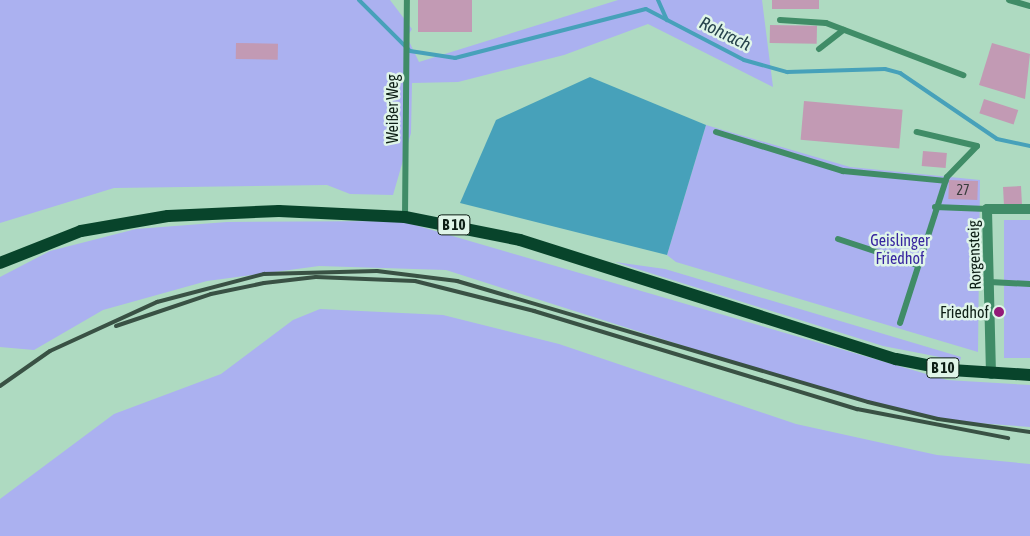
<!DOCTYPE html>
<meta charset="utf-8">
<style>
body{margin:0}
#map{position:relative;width:1030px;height:536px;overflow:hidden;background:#aedac1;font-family:"Asap Condensed",sans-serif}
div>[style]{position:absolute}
.green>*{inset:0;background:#abb1f0;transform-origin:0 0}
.water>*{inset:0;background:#47a1ba}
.stream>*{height:4px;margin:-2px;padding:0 2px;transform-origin:2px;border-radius:2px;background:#47a1ba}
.building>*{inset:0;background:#c29ab4;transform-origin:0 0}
.service>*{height:6px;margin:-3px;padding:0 3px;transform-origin:3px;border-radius:3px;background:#408c67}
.minor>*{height:10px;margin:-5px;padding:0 5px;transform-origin:5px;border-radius:5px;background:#408c67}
.primary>*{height:12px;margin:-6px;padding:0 6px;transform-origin:6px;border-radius:6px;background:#08442b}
.rail>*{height:4px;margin:-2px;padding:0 2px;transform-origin:2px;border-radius:2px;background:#395144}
.dots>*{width:14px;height:14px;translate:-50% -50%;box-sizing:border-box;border:2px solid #dff5e8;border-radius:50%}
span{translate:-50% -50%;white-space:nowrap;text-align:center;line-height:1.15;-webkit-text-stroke:5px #dff5e8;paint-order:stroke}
.number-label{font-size:14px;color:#3a3d3d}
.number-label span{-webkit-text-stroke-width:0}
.shield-label span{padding:1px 4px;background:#dff5e8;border:1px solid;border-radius:4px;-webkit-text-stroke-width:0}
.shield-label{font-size:15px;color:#0d1e15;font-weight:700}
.street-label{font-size:16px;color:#0d1e15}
.park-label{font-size:16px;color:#3826a0}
.poi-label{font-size:16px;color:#0d1e15}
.right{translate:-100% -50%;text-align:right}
.water-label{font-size:18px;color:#27434c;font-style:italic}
</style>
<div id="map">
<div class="green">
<i style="clip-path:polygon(0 0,390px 0,412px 29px,407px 37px,419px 62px,618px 0,762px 0,773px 87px,648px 24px,564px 55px,458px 82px,412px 83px,411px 133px,393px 195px,350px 194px,327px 185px,114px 188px,0 223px)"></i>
<i style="clip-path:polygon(706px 125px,850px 167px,980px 180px,978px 352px,676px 262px,667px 255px)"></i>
<i style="left:1004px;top:220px;width:26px;height:138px"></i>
<i style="clip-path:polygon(401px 221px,947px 380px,1030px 385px,1030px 427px,937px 420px,803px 384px,446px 270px,319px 266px,207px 281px,103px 310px,34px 350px,0 347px,0 277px,50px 251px,136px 229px,227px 222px)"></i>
<i style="clip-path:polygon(615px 262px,665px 269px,961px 357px,960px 361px,883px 346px)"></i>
<i style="clip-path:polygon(320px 309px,443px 315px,559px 344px,796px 424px,937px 455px,1030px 464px,1030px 536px,0 536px,0 499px,114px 414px,221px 374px,293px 320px)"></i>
</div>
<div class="water">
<i style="clip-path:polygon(590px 77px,706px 125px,667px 255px,460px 203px,496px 120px)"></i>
</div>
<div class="stream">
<i style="left:359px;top:0;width:72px;rotate:45deg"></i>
<i style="left:410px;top:51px;width:46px;rotate:8.8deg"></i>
<i style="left:455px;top:58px;width:197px;rotate:-14.4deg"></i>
<i style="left:646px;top:9px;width:110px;rotate:27.5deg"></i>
<i style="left:744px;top:60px;width:45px;rotate:15.6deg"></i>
<i style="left:787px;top:72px;width:98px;rotate:-1.8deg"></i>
<i style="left:885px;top:69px;width:16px;rotate:15deg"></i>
<i style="left:900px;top:73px;width:117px;rotate:34.2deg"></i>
<i style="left:997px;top:139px;width:34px;rotate:12deg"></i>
<i style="left:658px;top:0;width:22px;rotate:66deg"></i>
</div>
<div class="building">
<i style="left:418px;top:0;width:54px;height:32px"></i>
<i style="left:772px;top:0;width:47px;height:9px"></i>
<i style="left:770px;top:25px;width:47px;height:18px;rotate:1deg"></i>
<i style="left:236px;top:43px;width:42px;height:16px;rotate:1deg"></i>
<i style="clip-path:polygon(992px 43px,1030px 54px,1025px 99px,979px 85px)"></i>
<i style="left:984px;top:99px;width:36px;height:15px;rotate:18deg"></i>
<i style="left:804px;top:101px;width:99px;height:39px;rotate:5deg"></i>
<i style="left:923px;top:151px;width:24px;height:15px;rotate:5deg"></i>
<i style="left:949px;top:180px;width:29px;height:19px;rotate:2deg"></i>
<i style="left:1021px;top:186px;width:19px;height:18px;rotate:87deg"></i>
</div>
<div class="service">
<i style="left:1009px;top:0;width:22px;rotate:16deg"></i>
<i style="left:780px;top:20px;width:46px;rotate:3.7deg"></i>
<i style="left:826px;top:23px;width:147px;rotate:20.8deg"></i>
<i style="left:819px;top:49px;width:31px;rotate:-38deg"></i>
<i style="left:716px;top:132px;width:133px;rotate:17.1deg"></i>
<i style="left:843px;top:171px;width:103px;rotate:5.5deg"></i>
<i style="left:935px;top:207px;width:52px;rotate:2.2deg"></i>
<i style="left:405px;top:217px;width:217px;rotate:-89.5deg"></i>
<i style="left:838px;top:239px;width:83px;rotate:18.2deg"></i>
<i style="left:990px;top:282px;width:40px;rotate:2.9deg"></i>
<i style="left:900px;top:323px;width:153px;rotate:-72.2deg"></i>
<i style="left:947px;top:177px;width:43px;rotate:-45.9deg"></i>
<i style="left:977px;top:146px;width:62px;rotate:-166.9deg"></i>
</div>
<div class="minor">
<i style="left:991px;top:374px;width:165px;rotate:-91.4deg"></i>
<i style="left:987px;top:209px;width:43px"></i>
</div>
<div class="primary">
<i style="left:0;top:263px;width:87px;rotate:-21.6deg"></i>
<i style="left:81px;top:231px;width:88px;rotate:-9.8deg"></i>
<i style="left:168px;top:216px;width:111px;rotate:-2.6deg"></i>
<i style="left:279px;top:211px;width:126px;rotate:2.7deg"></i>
<i style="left:405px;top:217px;width:117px;rotate:11.3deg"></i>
<i style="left:520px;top:240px;width:394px;rotate:17.6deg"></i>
<i style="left:896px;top:359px;width:56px;rotate:11.3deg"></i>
<i style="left:951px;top:370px;width:79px;rotate:3.6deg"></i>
</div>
<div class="rail">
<i style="left:116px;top:326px;width:100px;rotate:-18.6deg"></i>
<i style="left:211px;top:294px;width:54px;rotate:-11.7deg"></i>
<i style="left:264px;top:283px;width:52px;rotate:-6.6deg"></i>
<i style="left:316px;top:277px;width:99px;rotate:2.3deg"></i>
<i style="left:415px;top:281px;width:123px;rotate:14.1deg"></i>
<i style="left:534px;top:311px;width:338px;rotate:16.9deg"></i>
<i style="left:857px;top:409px;width:154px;rotate:10.9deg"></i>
<i style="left:0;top:386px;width:61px;rotate:-35deg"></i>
<i style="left:50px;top:351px;width:118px;rotate:-24.6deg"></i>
<i style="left:157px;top:302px;width:111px;rotate:-14.7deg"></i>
<i style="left:264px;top:274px;width:113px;rotate:-1.5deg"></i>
<i style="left:377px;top:271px;width:81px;rotate:7.1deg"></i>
<i style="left:457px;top:281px;width:428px;rotate:16.4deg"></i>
<i style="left:868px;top:402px;width:72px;rotate:13.7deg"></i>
<i style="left:938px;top:419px;width:93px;rotate:8deg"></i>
</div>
<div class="dots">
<i style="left:999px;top:312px;background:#931a77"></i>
</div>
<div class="number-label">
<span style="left:963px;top:190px">27</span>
</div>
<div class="shield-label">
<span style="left:454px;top:225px">B 10</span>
<span style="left:943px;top:368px">B 10</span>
</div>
<div class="street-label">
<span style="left:392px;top:109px;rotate:-90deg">Weißer Weg</span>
<span style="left:974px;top:255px;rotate:-92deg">Rorgensteig</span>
</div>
<div class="park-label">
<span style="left:900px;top:249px">Geislinger<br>Friedhof</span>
</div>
<div class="poi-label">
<span class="right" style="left:989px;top:312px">Friedhof</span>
</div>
<div class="water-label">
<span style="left:725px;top:34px;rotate:26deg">Rohrach</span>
</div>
</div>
